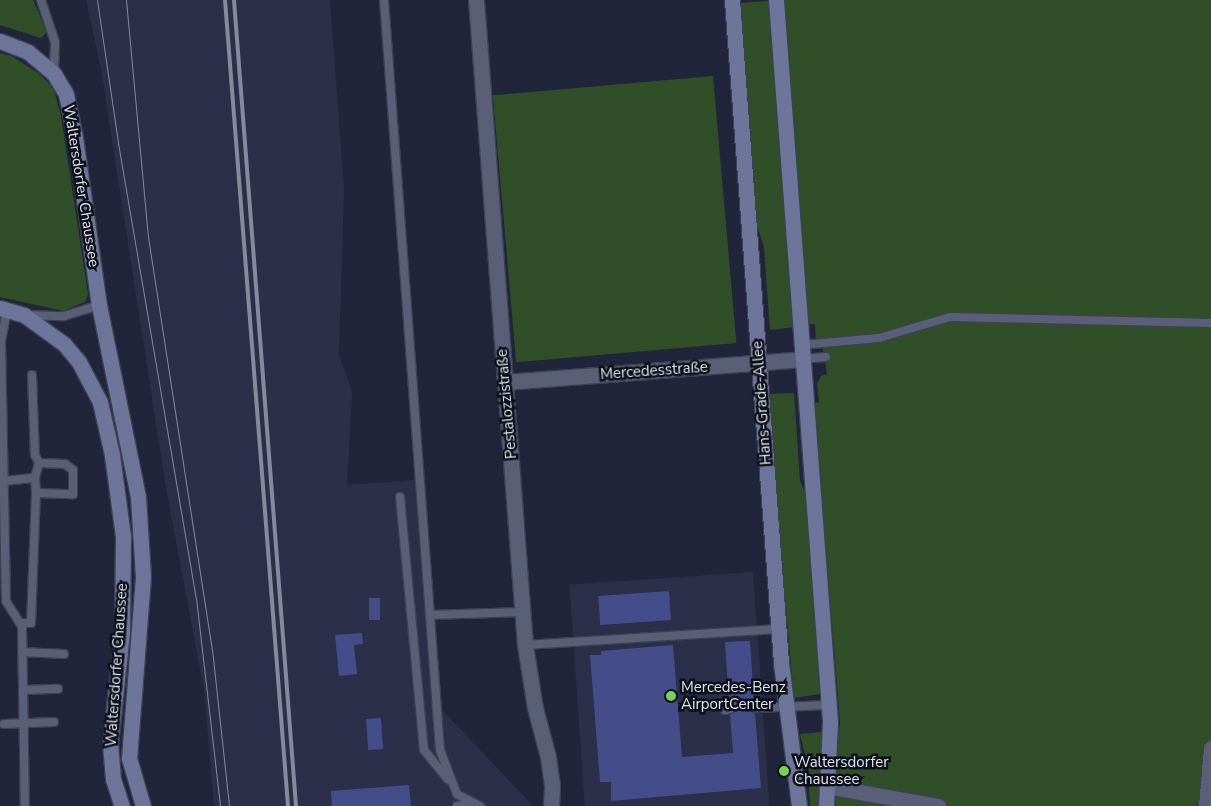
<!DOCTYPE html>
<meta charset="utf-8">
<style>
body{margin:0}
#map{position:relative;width:1211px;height:806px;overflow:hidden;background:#21253b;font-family:"Nunito Sans",sans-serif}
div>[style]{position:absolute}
.built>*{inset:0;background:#2b2f4a;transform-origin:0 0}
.green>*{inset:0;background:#304e28;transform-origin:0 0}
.building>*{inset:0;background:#444c89;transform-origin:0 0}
.roads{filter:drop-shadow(1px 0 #3e4153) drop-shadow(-1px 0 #3e4153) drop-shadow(0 1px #3e4153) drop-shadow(0 -1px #3e4153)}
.lane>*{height:8px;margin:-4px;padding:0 4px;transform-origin:4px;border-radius:4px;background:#5a5f78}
.street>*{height:15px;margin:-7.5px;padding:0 7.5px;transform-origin:7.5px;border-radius:7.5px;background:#5a5f78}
.secondary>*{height:15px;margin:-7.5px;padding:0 7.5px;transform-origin:7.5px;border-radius:7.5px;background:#6e759b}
.tram>*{height:1px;margin:-0.5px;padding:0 0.5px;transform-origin:0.5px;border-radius:0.5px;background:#878a9d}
.rail>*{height:4px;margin:-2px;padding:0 2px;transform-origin:2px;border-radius:2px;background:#878a9d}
.dots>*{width:14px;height:14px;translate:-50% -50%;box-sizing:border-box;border:2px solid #0d0f19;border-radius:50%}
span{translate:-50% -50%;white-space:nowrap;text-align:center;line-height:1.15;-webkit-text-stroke:5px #0d0f19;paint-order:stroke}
.street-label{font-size:15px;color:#e1e4f3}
.poi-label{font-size:15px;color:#e1e4f3}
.left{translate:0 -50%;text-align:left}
</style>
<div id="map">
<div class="built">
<i style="clip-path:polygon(86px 0,330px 0,344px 190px,339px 354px,352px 392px,347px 485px,415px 480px,431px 698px,533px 806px,214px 806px,204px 690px,166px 488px,101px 69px)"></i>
<i style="left:753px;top:572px;width:235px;height:184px;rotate:86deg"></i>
</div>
<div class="green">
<i style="clip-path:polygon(0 0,33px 0,47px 32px,41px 38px,0 25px)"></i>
<i style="clip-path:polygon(783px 0,1211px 0,1211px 740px,1197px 806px,836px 806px,835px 769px,840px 722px,814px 403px,819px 402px,817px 384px,821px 376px,827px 374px,823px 349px,816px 345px,815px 324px,808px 324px)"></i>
<i style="clip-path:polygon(769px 1px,795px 327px,770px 330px,764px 248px,756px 222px,739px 3px)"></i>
<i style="clip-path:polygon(0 53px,12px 56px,38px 73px,53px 87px,61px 116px,88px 294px,85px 302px,63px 311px,0 297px)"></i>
<i style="left:713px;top:76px;width:268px;height:221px;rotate:85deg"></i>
<i style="clip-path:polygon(794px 393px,800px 481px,807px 497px,820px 694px,794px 698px,767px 394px)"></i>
<i style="clip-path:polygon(822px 732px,820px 806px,810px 806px,808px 768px,800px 734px)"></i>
</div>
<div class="building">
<i style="left:669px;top:591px;width:29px;height:71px;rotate:86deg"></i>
<i style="left:369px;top:598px;width:11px;height:22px"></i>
<i style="clip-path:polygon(362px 633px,363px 644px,354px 645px,357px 674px,339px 676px,335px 635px)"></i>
<i style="clip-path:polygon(750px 641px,754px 702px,749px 709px,755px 714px,761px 788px,611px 801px,611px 782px,600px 782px,590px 655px,601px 655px,601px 651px,673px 645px,682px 757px,733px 753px,730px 715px,736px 708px,729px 703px,725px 642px)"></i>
<i style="left:381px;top:718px;width:31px;height:15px;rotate:86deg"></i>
<i style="clip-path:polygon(409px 785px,411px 806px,332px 806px,331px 791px)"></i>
</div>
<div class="roads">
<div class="lane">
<i style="left:41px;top:0;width:44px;rotate:71.6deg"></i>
<i style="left:55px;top:42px;width:32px;rotate:92deg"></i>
<i style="left:384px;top:0;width:752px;rotate:85.73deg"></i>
<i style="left:440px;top:750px;width:47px;rotate:68.9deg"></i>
<i style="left:457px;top:794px;width:26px;rotate:28deg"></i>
<i style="left:7px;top:310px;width:31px;rotate:101deg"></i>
<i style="left:1px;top:340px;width:261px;rotate:88.9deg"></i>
<i style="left:6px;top:601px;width:26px;rotate:58deg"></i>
<i style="left:20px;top:623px;width:11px"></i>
<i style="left:31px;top:623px;width:130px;rotate:-87.8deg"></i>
<i style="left:28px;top:315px;width:36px;rotate:2deg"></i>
<i style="left:64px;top:316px;width:37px;rotate:-17deg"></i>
<i style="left:801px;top:345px;width:78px;rotate:-5.1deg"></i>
<i style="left:879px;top:338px;width:74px;rotate:-16.5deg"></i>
<i style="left:950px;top:317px;width:261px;rotate:1.3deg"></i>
<i style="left:802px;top:359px;width:24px;rotate:-5deg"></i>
<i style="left:32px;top:375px;width:80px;rotate:87.9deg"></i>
<i style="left:35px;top:455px;width:9px;rotate:63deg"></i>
<i style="left:4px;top:481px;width:31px;rotate:-6deg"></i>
<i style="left:35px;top:478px;width:15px;rotate:86deg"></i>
<i style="left:36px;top:493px;width:37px;rotate:2deg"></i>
<i style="left:73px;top:494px;width:24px;rotate:-90deg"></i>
<i style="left:73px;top:470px;width:10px;rotate:-143deg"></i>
<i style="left:65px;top:464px;width:26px;rotate:-178deg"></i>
<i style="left:39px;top:463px;width:16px;rotate:105deg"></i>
<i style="left:400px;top:497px;width:254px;rotate:84.6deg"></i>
<i style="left:424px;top:750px;width:38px;rotate:51deg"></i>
<i style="left:430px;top:615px;width:93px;rotate:-1.8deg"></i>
<i style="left:22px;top:623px;width:183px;rotate:89.1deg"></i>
<i style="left:525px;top:645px;width:254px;rotate:-3.6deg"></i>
<i style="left:22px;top:652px;width:42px;rotate:2.7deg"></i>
<i style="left:23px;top:690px;width:35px;rotate:-2deg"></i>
<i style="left:755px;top:708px;width:73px;rotate:-2.4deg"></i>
<i style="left:725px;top:710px;width:5px;rotate:-11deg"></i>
<i style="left:4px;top:724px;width:50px;rotate:-2.3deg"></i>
<i style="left:457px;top:806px;width:15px;rotate:-11deg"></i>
</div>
<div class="street">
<i style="left:476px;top:0;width:647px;rotate:85.66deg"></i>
<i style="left:525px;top:645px;width:64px;rotate:81deg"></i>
<i style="left:535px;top:708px;width:51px;rotate:75.1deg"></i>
<i style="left:548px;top:757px;width:30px;rotate:82deg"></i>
<i style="left:552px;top:787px;width:19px;rotate:93deg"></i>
<i style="left:506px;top:382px;width:297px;rotate:-4.4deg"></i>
<i style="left:826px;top:786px;width:114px;rotate:10.1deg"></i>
<i style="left:1206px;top:806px;width:58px;rotate:-85.1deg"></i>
</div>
<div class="secondary">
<i style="left:732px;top:0;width:665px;rotate:85.77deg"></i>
<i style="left:781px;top:663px;width:144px;rotate:82.8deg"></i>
<i style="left:776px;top:0;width:724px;rotate:85.72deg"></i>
<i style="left:830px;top:722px;width:84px;rotate:92.7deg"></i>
<i style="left:0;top:41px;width:30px;rotate:21deg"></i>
<i style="left:28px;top:52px;width:34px;rotate:40deg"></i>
<i style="left:54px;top:74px;width:23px;rotate:59deg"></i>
<i style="left:66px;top:94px;width:44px;rotate:78.2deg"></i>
<i style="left:75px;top:137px;width:170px;rotate:81.9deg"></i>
<i style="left:99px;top:305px;width:196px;rotate:78.5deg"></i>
<i style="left:138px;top:497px;width:80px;rotate:86.4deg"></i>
<i style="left:143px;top:577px;width:182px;rotate:94.4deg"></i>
<i style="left:129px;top:758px;width:50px;rotate:73.7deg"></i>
<i style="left:0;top:308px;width:25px;rotate:16deg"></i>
<i style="left:24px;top:315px;width:49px;rotate:35.9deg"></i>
<i style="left:64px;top:344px;width:23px;rotate:50deg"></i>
<i style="left:79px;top:362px;width:45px;rotate:62.3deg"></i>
<i style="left:100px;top:402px;width:54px;rotate:77.2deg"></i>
<i style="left:112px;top:455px;width:82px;rotate:82.3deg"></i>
<i style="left:123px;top:536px;width:96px;rotate:90.6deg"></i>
<i style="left:122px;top:632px;width:113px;rotate:96.1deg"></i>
<i style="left:110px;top:744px;width:35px;rotate:85deg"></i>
<i style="left:113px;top:779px;width:28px;rotate:72deg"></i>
</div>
</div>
<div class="tram">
<i style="left:97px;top:0;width:145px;rotate:81.6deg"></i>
<i style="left:118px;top:143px;width:462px;rotate:80.3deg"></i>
<i style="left:196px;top:598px;width:209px;rotate:83.4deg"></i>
<i style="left:126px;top:0;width:238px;rotate:84.7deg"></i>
<i style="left:148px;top:237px;width:417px;rotate:81.2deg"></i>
<i style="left:212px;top:649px;width:158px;rotate:83.8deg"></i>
</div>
<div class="rail">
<i style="left:225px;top:0;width:808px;rotate:85.53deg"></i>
<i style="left:234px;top:0;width:808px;rotate:85.6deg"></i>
</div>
<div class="dots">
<i style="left:671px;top:696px;background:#75d25b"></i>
<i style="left:784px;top:771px;background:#75d25b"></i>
</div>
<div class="street-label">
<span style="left:81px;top:186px;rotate:81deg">Waltersdorfer Chaussee</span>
<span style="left:654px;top:371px;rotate:-4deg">Mercedesstraße</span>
<span style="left:762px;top:403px;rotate:-94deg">Hans-Grade-Allee</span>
<span style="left:507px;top:404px;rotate:-95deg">Pestalozzistraße</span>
<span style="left:117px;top:665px;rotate:-86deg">Waltersdorfer Chaussee</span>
</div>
<div class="poi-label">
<span class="left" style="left:681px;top:696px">Mercedes-Benz<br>AirportCenter</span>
<span class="left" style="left:794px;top:771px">Waltersdorfer<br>Chaussee</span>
</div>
</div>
